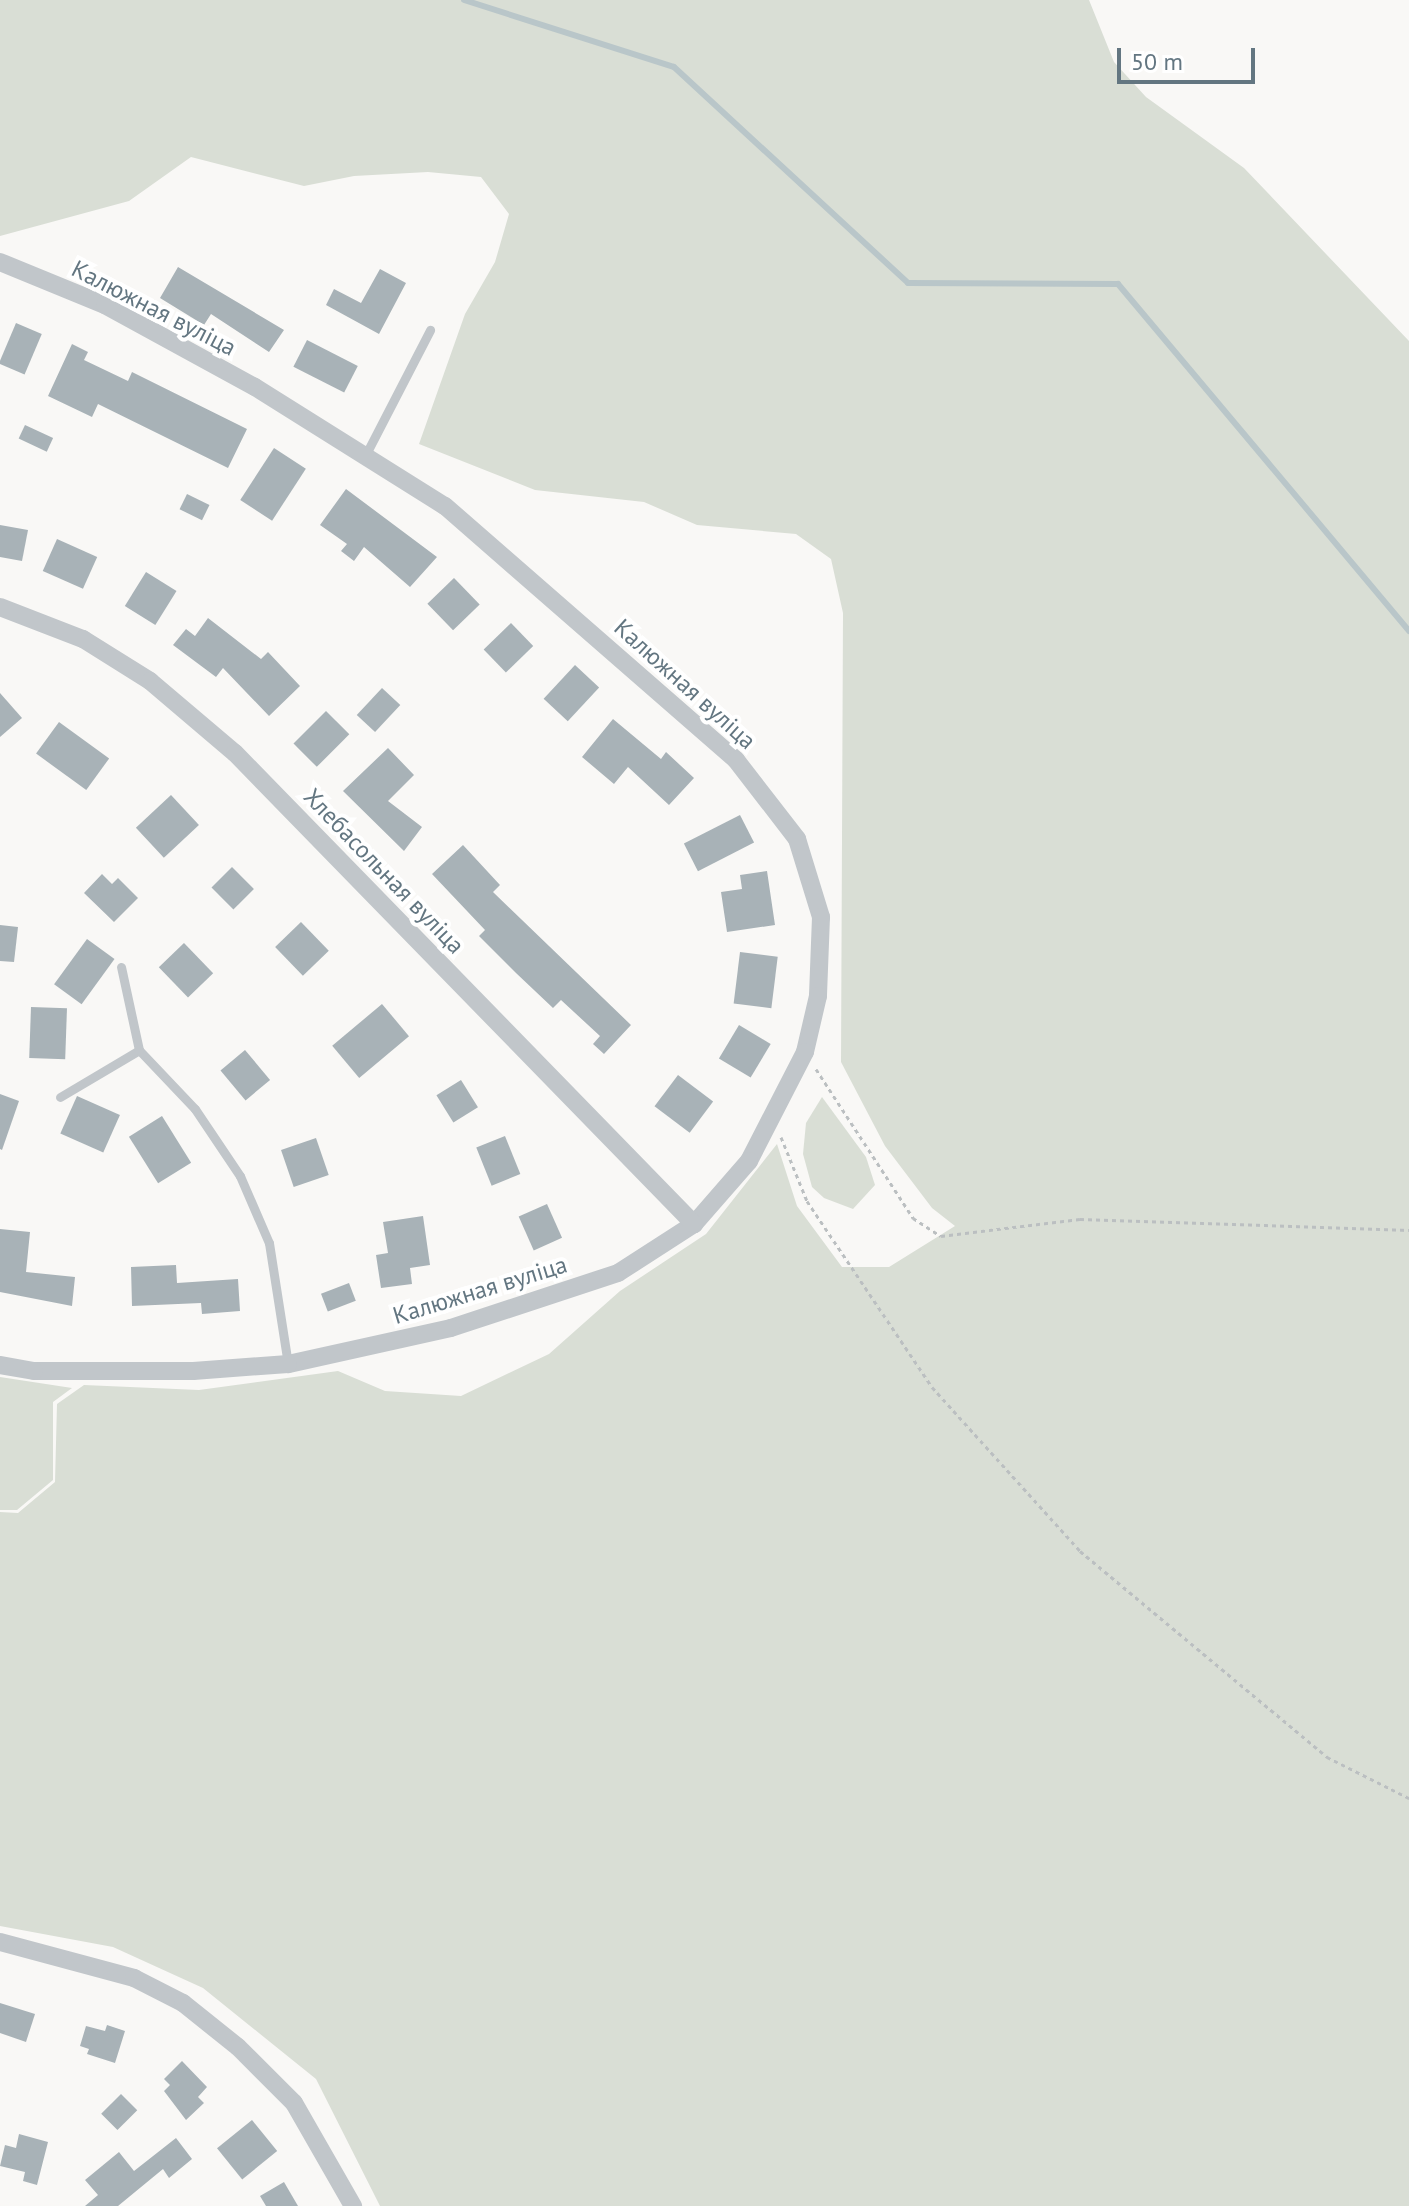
<!DOCTYPE html>
<meta charset="utf-8">
<style>
body{margin:0}
#map{position:relative;width:1409px;height:2206px;overflow:hidden;background:#f9f8f6;font-family:"PT Sans",sans-serif}
div>[style]{position:absolute}
.green>*{inset:0;background:#d9ded5}
.stream>*{height:6px;margin:-3px;padding:0 3px;transform-origin:3px;border-radius:3px;background:#b9c6c9}
.building>*{inset:0;background:#a8b2b7;transform-origin:0 0}
.path>*{height:3px;margin-top:-1.5px;transform-origin:0;background:repeating-linear-gradient(90deg,#bbbfc1 0 4px,transparent 0 8px)}
.lane>*{height:9px;margin:-4.5px;padding:0 4.5px;transform-origin:4.5px;border-radius:4.5px;background:#c1c6ca}
.street>*{height:18px;margin:-9px;padding:0 9px;transform-origin:9px;border-radius:9px;background:#c1c6ca}
span{translate:-50% -50%;white-space:nowrap;text-align:center;line-height:1.15;-webkit-text-stroke:8px #fff;paint-order:stroke}
.street-label{font-size:24px;color:#637681}
.scale{position:absolute;left:1117px;top:48px;width:138px;height:36px;box-sizing:border-box;border:4px solid #637681;border-top:0;padding-left:10px;font-size:24px;line-height:28px;white-space:nowrap;color:#637681;-webkit-text-stroke:6px #fff;paint-order:stroke}
</style>
<div id="map">
<div class="green">
<i style="clip-path:polygon(0 0,1089px 0,1114px 62px,1146px 97px,1244px 168px,1409px 341px,1409px 2206px,380px 2206px,316px 2079px,203px 1988px,113px 1947px,0 1926px,0 1512px,18px 1513px,55px 1482px,57px 1404px,84px 1385px,199px 1390px,338px 1371px,385px 1391px,461px 1396px,549px 1354px,620px 1291px,706px 1234px,777px 1144px,797px 1206px,842px 1267px,889px 1267px,955px 1226px,932px 1208px,885px 1146px,841px 1062px,843px 613px,831px 559px,796px 534px,697px 525px,644px 502px,535px 490px,419px 444px,465px 314px,495px 262px,509px 214px,481px 177px,428px 172px,354px 176px,304px 186px,191px 157px,129px 201px,0 236px)"></i>
<i style="clip-path:polygon(822px 1097px,866px 1157px,875px 1185px,853px 1209px,824px 1198px,812px 1187px,803px 1154px,806px 1123px)"></i>
<i style="clip-path:polygon(0 1377px,72px 1388px,53px 1402px,53px 1480px,17px 1510px,0 1510px)"></i>
</div>
<div class="stream">
<i style="left:464px;top:0;width:220px;rotate:17.7deg"></i>
<i style="left:674px;top:67px;width:318px;rotate:42.7deg"></i>
<i style="left:908px;top:283px;width:210px;rotate:0.3deg"></i>
<i style="left:1118px;top:284px;width:453px;rotate:50deg"></i>
</div>
<div class="building">
<i style="clip-path:polygon(178px 267px,284px 330px,269px 352px,211px 314px,204px 325px,160px 298px)"></i>
<i style="clip-path:polygon(380px 269px,406px 283px,379px 334px,326px 305px,334px 289px,361px 303px)"></i>
<i style="left:16px;top:323px;width:28px;height:44px;rotate:23deg"></i>
<i style="left:307px;top:340px;width:57px;height:30px;rotate:27deg"></i>
<i style="clip-path:polygon(72px 344px,88px 352px,84px 360px,128px 381px,132px 372px,247px 429px,228px 468px,98px 404px,92px 417px,48px 396px)"></i>
<i style="left:25px;top:425px;width:31px;height:15px;rotate:25deg"></i>
<i style="left:274px;top:448px;width:38px;height:62px;rotate:33deg"></i>
<i style="clip-path:polygon(346px 489px,437px 557px,410px 587px,364px 547px,354px 561px,341px 551px,347px 544px,320px 525px)"></i>
<i style="left:187px;top:494px;width:25px;height:17px;rotate:26deg"></i>
<i style="clip-path:polygon(0 525px,28px 530px,22px 561px,0 557px)"></i>
<i style="left:57px;top:539px;width:44px;height:35px;rotate:24deg"></i>
<i style="left:146px;top:572px;width:36px;height:40px;rotate:32deg"></i>
<i style="left:454px;top:578px;width:37px;height:37px;rotate:46deg"></i>
<i style="clip-path:polygon(208px 618px,261px 659px,268px 652px,300px 686px,269px 716px,223px 668px,216px 677px,173px 645px,186px 629px,195px 636px)"></i>
<i style="left:511px;top:623px;width:32px;height:38px;rotate:46deg"></i>
<i style="left:575px;top:665px;width:33px;height:46px;rotate:43deg"></i>
<i style="left:382px;top:688px;width:25px;height:37px;rotate:43deg"></i>
<i style="clip-path:polygon(0 693px,22px 718px,0 737px)"></i>
<i style="left:326px;top:711px;width:33px;height:46px;rotate:45deg"></i>
<i style="clip-path:polygon(613px 719px,661px 759px,666px 752px,694px 778px,669px 805px,628px 767px,614px 784px,582px 757px)"></i>
<i style="left:59px;top:722px;width:62px;height:39px;rotate:36deg"></i>
<i style="clip-path:polygon(388px 748px,414px 775px,388px 801px,422px 827px,404px 851px,343px 791px)"></i>
<i style="left:171px;top:795px;width:41px;height:48px;rotate:47deg"></i>
<i style="left:740px;top:815px;width:31px;height:63px;rotate:63deg"></i>
<i style="clip-path:polygon(463px 845px,500px 885px,493px 892px,631px 1025px,604px 1054px,593px 1044px,600px 1036px,561px 1000px,553px 1008px,516px 973px,479px 936px,485px 930px,432px 874px)"></i>
<i style="left:232px;top:867px;width:31px;height:29px;rotate:45deg"></i>
<i style="clip-path:polygon(767px 871px,775px 925px,727px 932px,721px 892px,742px 889px,740px 875px)"></i>
<i style="clip-path:polygon(102px 874px,112px 884px,118px 878px,138px 898px,114px 922px,84px 893px)"></i>
<i style="left:301px;top:922px;width:40px;height:36px;rotate:46deg"></i>
<i style="clip-path:polygon(0 925px,18px 927px,14px 962px,0 961px)"></i>
<i style="left:87px;top:939px;width:34px;height:56px;rotate:36deg"></i>
<i style="left:184px;top:943px;width:42px;height:35px;rotate:46deg"></i>
<i style="left:740px;top:952px;width:38px;height:52px;rotate:7deg"></i>
<i style="left:382px;top:1004px;width:42px;height:65px;rotate:50deg"></i>
<i style="left:31px;top:1007px;width:36px;height:51px;rotate:2deg"></i>
<i style="left:739px;top:1025px;width:37px;height:39px;rotate:31deg"></i>
<i style="left:245px;top:1050px;width:39px;height:32px;rotate:50deg"></i>
<i style="left:678px;top:1075px;width:44px;height:39px;rotate:37deg"></i>
<i style="left:461px;top:1080px;width:32px;height:29px;rotate:58deg"></i>
<i style="clip-path:polygon(0 1094px,19px 1101px,2px 1150px,0 1149px)"></i>
<i style="left:77px;top:1096px;width:47px;height:41px;rotate:24deg"></i>
<i style="left:162px;top:1116px;width:55px;height:39px;rotate:58deg"></i>
<i style="left:505px;top:1136px;width:41px;height:31px;rotate:68deg"></i>
<i style="left:316px;top:1138px;width:39px;height:37px;rotate:71deg"></i>
<i style="left:547px;top:1204px;width:37px;height:31px;rotate:66deg"></i>
<i style="clip-path:polygon(423px 1216px,430px 1265px,410px 1268px,412px 1284px,381px 1288px,376px 1255px,388px 1253px,383px 1222px)"></i>
<i style="clip-path:polygon(0 1229px,30px 1232px,26px 1272px,75px 1277px,72px 1306px,0 1292px)"></i>
<i style="clip-path:polygon(176px 1265px,177px 1283px,238px 1279px,240px 1311px,202px 1314px,201px 1303px,132px 1306px,131px 1267px)"></i>
<i style="left:349px;top:1283px;width:19px;height:30px;rotate:69deg"></i>
<i style="clip-path:polygon(0 2003px,35px 2014px,26px 2042px,0 2033px)"></i>
<i style="clip-path:polygon(107px 2025px,125px 2031px,115px 2063px,87px 2054px,89px 2049px,80px 2046px,86px 2026px,105px 2031px)"></i>
<i style="clip-path:polygon(182px 2061px,207px 2087px,198px 2097px,204px 2103px,186px 2120px,164px 2091px,170px 2085px,164px 2079px)"></i>
<i style="left:121px;top:2094px;width:23px;height:28px;rotate:45deg"></i>
<i style="left:252px;top:2120px;width:40px;height:45px;rotate:51deg"></i>
<i style="clip-path:polygon(19px 2134px,48px 2142px,37px 2185px,23px 2181px,25px 2172px,0 2166px,5px 2145px,16px 2148px)"></i>
<i style="clip-path:polygon(176px 2138px,192px 2159px,169px 2178px,163px 2169px,118px 2206px,85px 2206px,98px 2195px,85px 2180px,119px 2152px,134px 2171px)"></i>
<i style="clip-path:polygon(284px 2182px,298px 2206px,266px 2206px,260px 2196px)"></i>
</div>
<div class="path">
<i style="left:816px;top:1069px;width:178px;rotate:56.9deg"></i>
<i style="left:913px;top:1218px;width:33px;rotate:33deg"></i>
<i style="left:941px;top:1236px;width:140px;rotate:-7deg"></i>
<i style="left:1080px;top:1219px;width:329px;rotate:1.9deg"></i>
<i style="left:781px;top:1137px;width:69px;rotate:67.9deg"></i>
<i style="left:807px;top:1201px;width:224px;rotate:56.1deg"></i>
<i style="left:932px;top:1387px;width:221px;rotate:47.9deg"></i>
<i style="left:1080px;top:1551px;width:322px;rotate:39.8deg"></i>
<i style="left:1327px;top:1757px;width:92px;rotate:26.6deg"></i>
</div>
<div class="lane">
<i style="left:365px;top:456px;width:142px;rotate:-62.7deg"></i>
<i style="left:139px;top:1050px;width:81px;rotate:46.5deg"></i>
<i style="left:195px;top:1109px;width:81px;rotate:56.1deg"></i>
<i style="left:240px;top:1176px;width:73px;rotate:66.6deg"></i>
<i style="left:269px;top:1243px;width:122px;rotate:81.1deg"></i>
<i style="left:60px;top:1097px;width:92px;rotate:-30.7deg"></i>
<i style="left:139px;top:1050px;width:85px;rotate:-102.2deg"></i>
</div>
<div class="street">
<i style="left:0;top:262px;width:113px;rotate:22.3deg"></i>
<i style="left:105px;top:305px;width:171px;rotate:28.7deg"></i>
<i style="left:255px;top:387px;width:224px;rotate:32.1deg"></i>
<i style="left:445px;top:506px;width:386px;rotate:41.1deg"></i>
<i style="left:736px;top:760px;width:100px;rotate:52.3deg"></i>
<i style="left:797px;top:839px;width:82px;rotate:72.9deg"></i>
<i style="left:821px;top:917px;width:79px;rotate:92.2deg"></i>
<i style="left:818px;top:996px;width:57px;rotate:103.1deg"></i>
<i style="left:805px;top:1052px;width:123px;rotate:117.2deg"></i>
<i style="left:749px;top:1161px;width:84px;rotate:131.1deg"></i>
<i style="left:694px;top:1224px;width:90px;rotate:147.2deg"></i>
<i style="left:618px;top:1273px;width:176px;rotate:161.8deg"></i>
<i style="left:451px;top:1328px;width:167px;rotate:167.5deg"></i>
<i style="left:288px;top:1364px;width:95px;rotate:175.8deg"></i>
<i style="left:193px;top:1371px;width:159px;rotate:180deg"></i>
<i style="left:34px;top:1371px;width:35px;rotate:-170deg"></i>
<i style="left:0;top:607px;width:89px;rotate:21.1deg"></i>
<i style="left:83px;top:639px;width:79px;rotate:32.1deg"></i>
<i style="left:150px;top:681px;width:111px;rotate:40.3deg"></i>
<i style="left:235px;top:753px;width:658px;rotate:45.74deg"></i>
<i style="left:0;top:1942px;width:139px;rotate:15deg"></i>
<i style="left:134px;top:1978px;width:55px;rotate:27deg"></i>
<i style="left:183px;top:2003px;width:70px;rotate:38.7deg"></i>
<i style="left:238px;top:2047px;width:79px;rotate:45deg"></i>
<i style="left:294px;top:2103px;width:119px;rotate:60.2deg"></i>
</div>
<div class="street-label">
<span style="left:154px;top:308px;rotate:27deg">Калюжная вуліца</span>
<span style="left:685px;top:684px;rotate:42deg">Калюжная вуліца</span>
<span style="left:384px;top:871px;rotate:46deg">Хлебасольная вуліца</span>
<span style="left:480px;top:1290px;rotate:-17deg">Калюжная вуліца</span>
</div>
<div class="scale">50 m</div>
</div>
